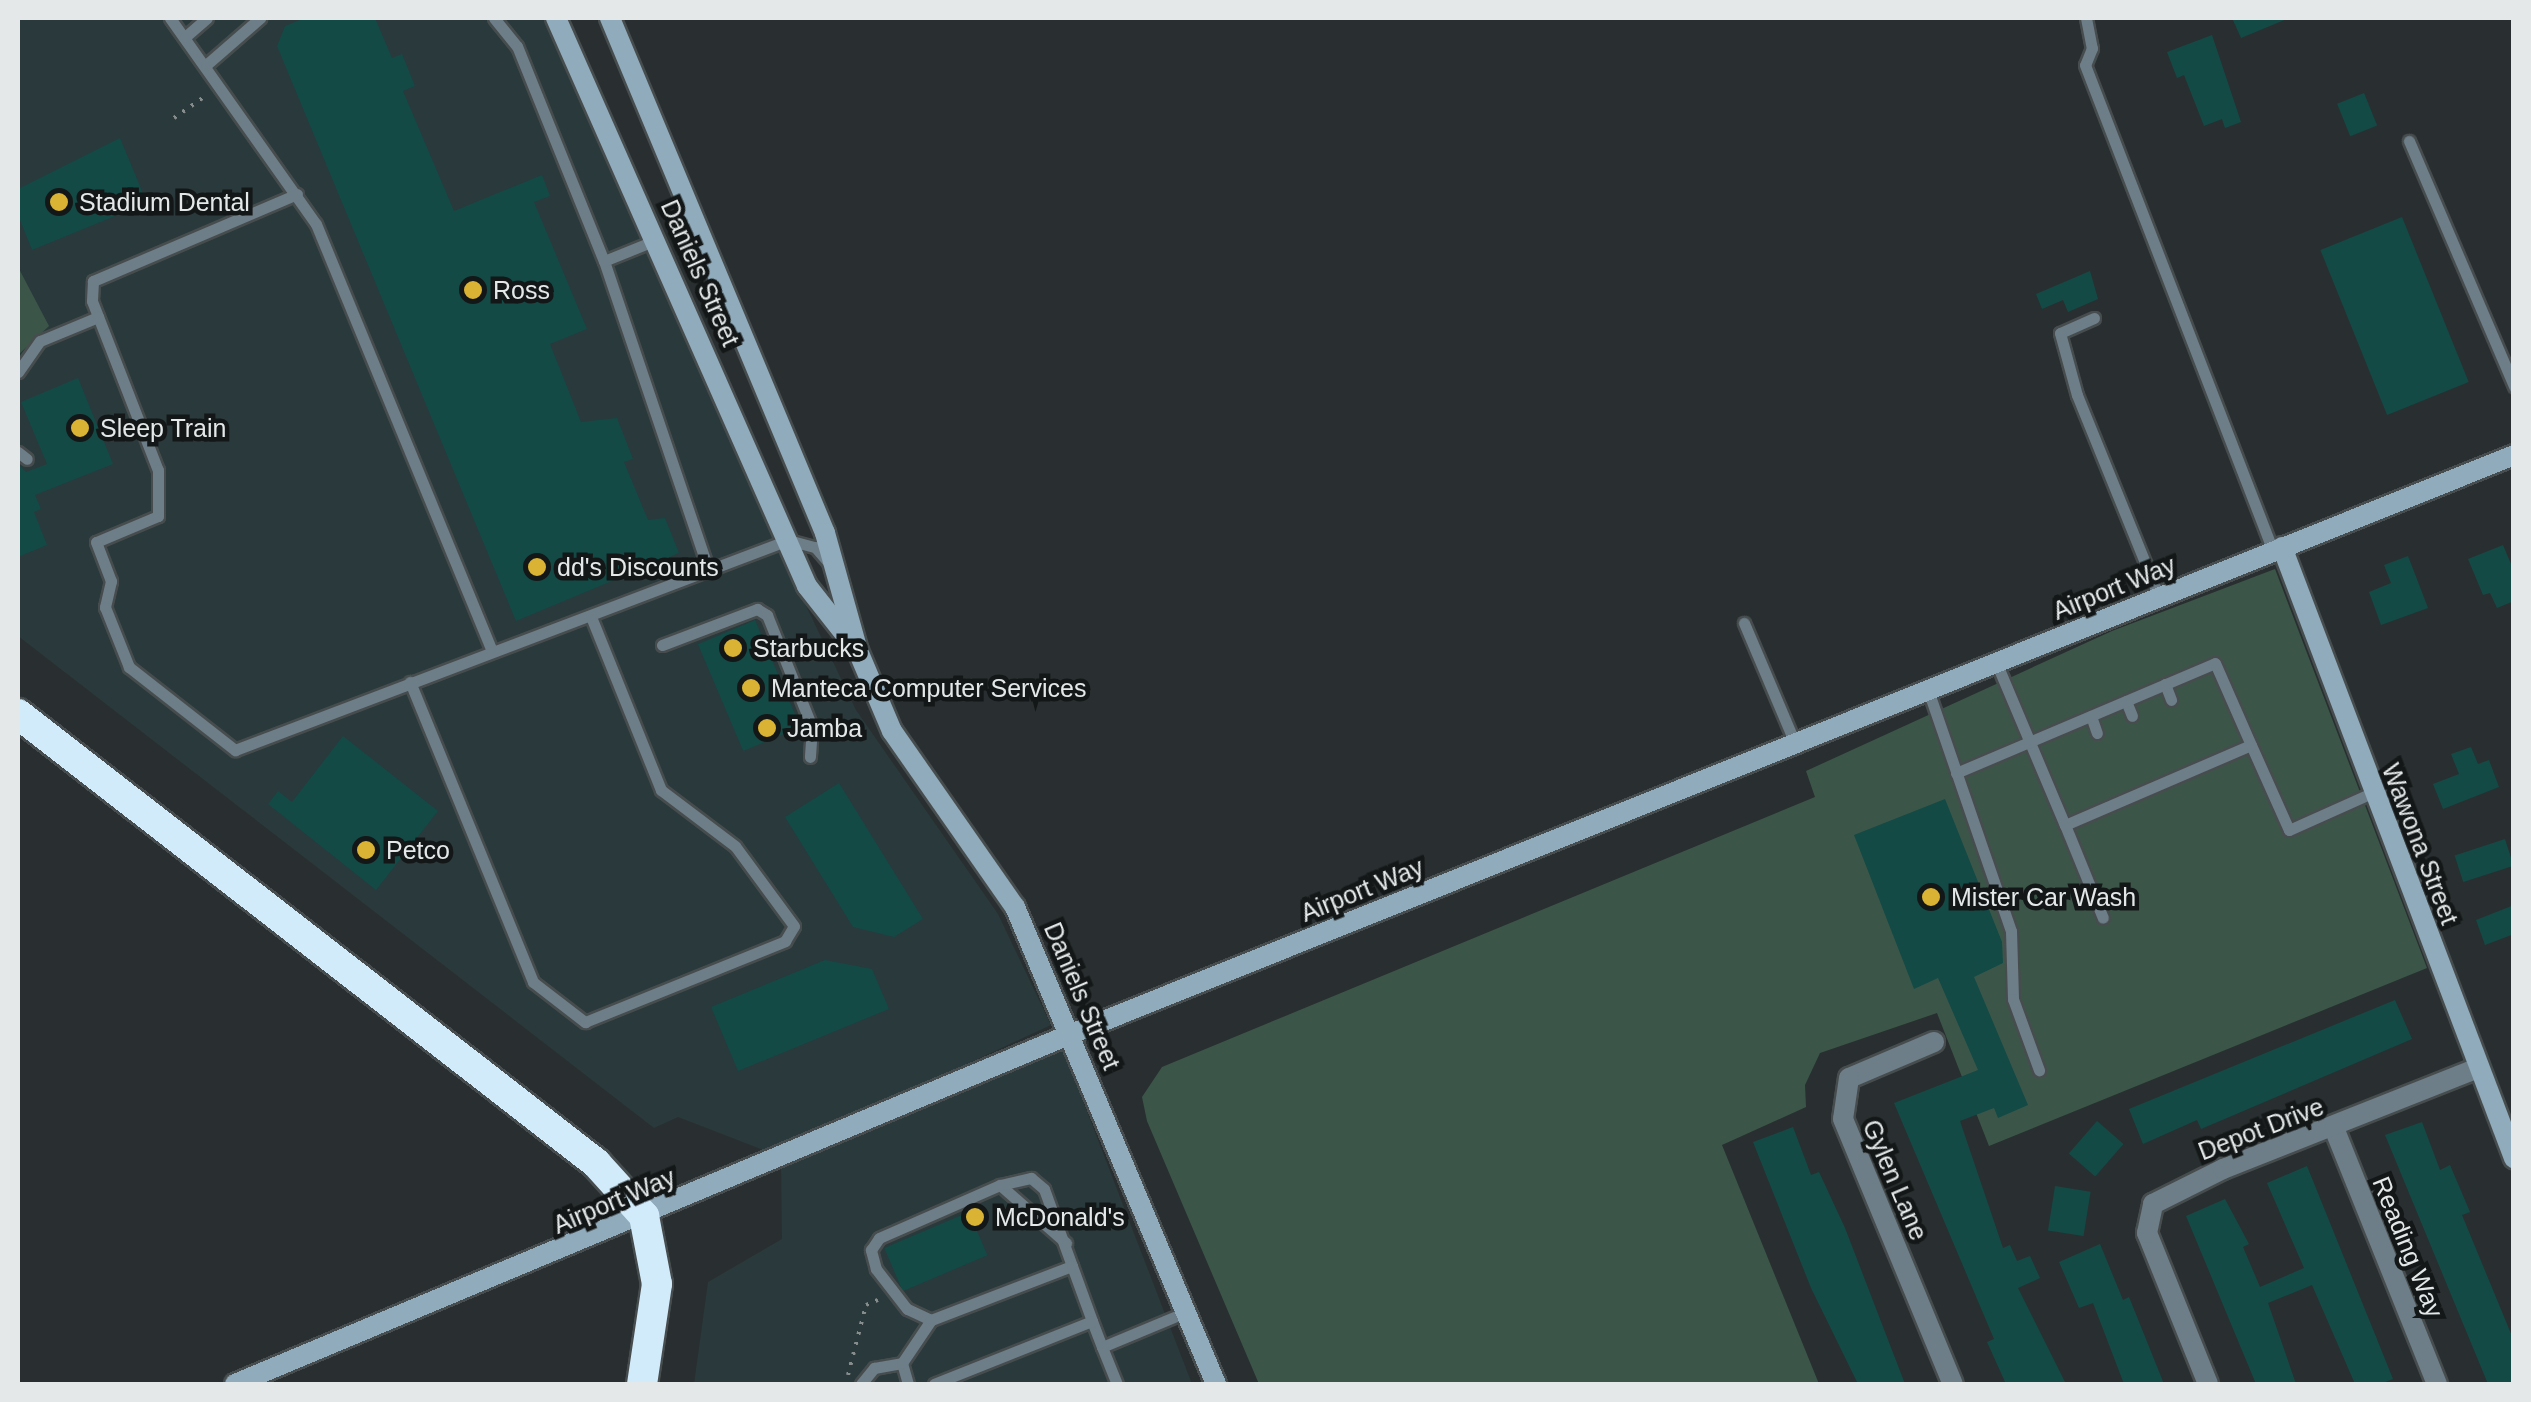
<!DOCTYPE html>
<style>
body{margin:0}
#map{position:relative;width:2531px;height:1402px;overflow:hidden;background:#292f30;font-family:Helvetica,sans-serif}
div>[style]{position:absolute}
.built>*{inset:0;background:#2a393b}
.green>*{inset:0;background:#3b5648}
.building>*{inset:0;background:#134a46;transform-origin:0 0}
.path>*{height:4px;margin-top:-2px;transform-origin:0;background:repeating-linear-gradient(90deg,#878c8d 0 2.5px,transparent 0 10.5px)}
.roads{filter:drop-shadow(2px 0 #474d4e) drop-shadow(-2px 0 #474d4e) drop-shadow(0 2px #474d4e) drop-shadow(0 -2px #474d4e)}
.lane>*{height:11px;margin:-5.5px;padding:0 5.5px;transform-origin:5.5px;border-radius:5.5px;background:#6d7e88}
.street>*{height:20px;margin:-10px;padding:0 10px;transform-origin:10px;border-radius:10px;background:#6d7e88}
.secondary>*{height:20px;margin:-10px;padding:0 10px;transform-origin:10px;border-radius:10px;background:#90abbb}
.highway>*{height:30px;margin:-15px;padding:0 15px;transform-origin:15px;border-radius:15px;background:#d2ebfb}
.dots>*{width:28px;height:28px;translate:-50% -50%;box-sizing:border-box;border:5px solid #141717;border-radius:50%}
span{translate:-50% -50%;white-space:nowrap;text-align:center;line-height:1.15;-webkit-text-stroke:9px #141717;paint-order:stroke}
.poi-label{font-size:25px;color:#e4e8e9}
.left{translate:0 -50%;text-align:left}
.street-label{font-size:25px;color:#e4e8e9}
.frame{position:absolute;inset:0;border:20px solid #e4e8e9;pointer-events:none}
</style>
<div id="map">
<div class="built">
<i style="clip-path:polygon(18px 18px,553px 18px,787px 566px,856px 710px,998px 914px,1051px 1025px,774px 1154px,678px 1117px,654px 1128px,18px 636px)"></i>
<i style="clip-path:polygon(1063px 1049px,1192px 1384px,694px 1384px,708px 1282px,782px 1239px,781px 1168px)"></i>
</div>
<div class="green">
<i style="clip-path:polygon(18px 267px,49px 326px,18px 355px)"></i>
<i style="clip-path:polygon(2275px 569px,2427px 968px,1989px 1146px,1937px 1013px,1820px 1053px,1805px 1085px,1806px 1107px,1722px 1145px,1819px 1384px,1259px 1384px,1147px 1121px,1142px 1097px,1162px 1067px,1815px 797px,1806px 771px,2112px 631px)"></i>
</div>
<div class="building">
<i style="clip-path:polygon(305px 18px,375px 18px,392px 58px,402px 54px,415px 86px,403px 91px,454px 211px,542px 175px,550px 196px,534px 202px,587px 329px,550px 344px,581px 422px,617px 418px,633px 459px,624px 462px,648px 520px,665px 518px,679px 553px,516px 621px,277px 46px,285px 26px)"></i>
<i style="clip-path:polygon(2232px 18px,2289px 18px,2241px 38px)"></i>
<i style="clip-path:polygon(2212px 35px,2241px 122px,2225px 128px,2222px 119px,2204px 126px,2184px 75px,2177px 78px,2167px 52px)"></i>
<i style="left:2364px;top:93px;width:35px;height:29px;rotate:68deg"></i>
<i style="clip-path:polygon(120px 138px,147px 203px,32px 250px,18px 215px,18px 189px)"></i>
<i style="left:2402px;top:217px;width:178px;height:88px;rotate:68deg"></i>
<i style="clip-path:polygon(2090px 271px,2098px 299px,2068px 312px,2063px 300px,2042px 309px,2036px 294px)"></i>
<i style="clip-path:polygon(78px 378px,113px 464px,35px 495px,41px 509px,34px 512px,47px 545px,18px 557px,18px 464px,26px 472px,47px 464px,21px 402px)"></i>
<i style="clip-path:polygon(2503px 545px,2514px 571px,2514px 601px,2497px 608px,2490px 593px,2483px 595px,2468px 559px)"></i>
<i style="clip-path:polygon(2408px 556px,2428px 608px,2381px 625px,2369px 592px,2391px 583px,2384px 565px)"></i>
<i style="left:755px;top:620px;width:116px;height:62px;rotate:67deg"></i>
<i style="clip-path:polygon(343px 736px,438px 811px,376px 890px,268px 804px,278px 791px,292px 802px)"></i>
<i style="clip-path:polygon(2471px 747px,2478px 764px,2489px 760px,2499px 787px,2443px 809px,2433px 784px,2459px 774px,2451px 754px)"></i>
<i style="clip-path:polygon(839px 783px,923px 919px,894px 937px,853px 927px,785px 817px)"></i>
<i style="clip-path:polygon(1945px 799px,2002px 942px,2003px 963px,1974px 977px,2028px 1105px,1998px 1118px,1994px 1108px,1960px 1121px,2003px 1248px,2010px 1245px,2017px 1261px,2030px 1256px,2040px 1278px,2018px 1288px,2066px 1384px,2006px 1384px,1987px 1342px,1994px 1339px,1894px 1103px,1978px 1070px,1938px 978px,1914px 989px,1854px 835px)"></i>
<i style="left:2505px;top:839px;width:28px;height:53px;rotate:72deg"></i>
<i style="clip-path:polygon(2514px 905px,2514px 934px,2485px 945px,2476px 920px)"></i>
<i style="clip-path:polygon(825px 960px,872px 969px,889px 1009px,738px 1071px,711px 1007px)"></i>
<i style="clip-path:polygon(2395px 1000px,2412px 1039px,2201px 1129px,2197px 1120px,2143px 1144px,2129px 1109px)"></i>
<i style="left:2097px;top:1121px;width:35px;height:43px;rotate:41deg"></i>
<i style="clip-path:polygon(2422px 1122px,2440px 1170px,2450px 1165px,2470px 1212px,2462px 1215px,2514px 1341px,2514px 1384px,2488px 1384px,2385px 1135px)"></i>
<i style="clip-path:polygon(1793px 1127px,1811px 1175px,1819px 1172px,1845px 1228px,1905px 1384px,1858px 1384px,1811px 1288px,1753px 1142px)"></i>
<i style="clip-path:polygon(2307px 1166px,2393px 1379px,2380px 1384px,2355px 1384px,2312px 1285px,2268px 1303px,2296px 1384px,2256px 1384px,2186px 1216px,2225px 1199px,2249px 1244px,2243px 1247px,2260px 1287px,2304px 1268px,2267px 1183px)"></i>
<i style="left:2055px;top:1186px;width:36px;height:45px;rotate:9deg"></i>
<i style="left:969px;top:1212px;width:47px;height:92px;rotate:67deg"></i>
<i style="clip-path:polygon(2100px 1244px,2123px 1300px,2129px 1297px,2164px 1384px,2124px 1384px,2093px 1303px,2079px 1308px,2059px 1262px)"></i>
</div>
<div class="path">
<i style="left:174px;top:118px;width:39px;rotate:-35deg"></i>
<i style="left:848px;top:1375px;width:72px;rotate:-75.6deg"></i>
<i style="left:866px;top:1305px;width:13px;rotate:-23deg"></i>
</div>
<div class="roads">
<div class="lane">
<i style="left:170px;top:18px;width:252px;rotate:54.7deg"></i>
<i style="left:316px;top:224px;width:461px;rotate:67.6deg"></i>
<i style="left:494px;top:18px;width:36px;rotate:51deg"></i>
<i style="left:517px;top:46px;width:232px;rotate:68deg"></i>
<i style="left:604px;top:261px;width:327px;rotate:71.3deg"></i>
<i style="left:2086px;top:18px;width:31px;rotate:79deg"></i>
<i style="left:2092px;top:48px;width:18px;rotate:112deg"></i>
<i style="left:2085px;top:65px;width:521px;rotate:68.85deg"></i>
<i style="left:185px;top:37px;width:29px;rotate:-41deg"></i>
<i style="left:206px;top:65px;width:72px;rotate:-41deg"></i>
<i style="left:2409px;top:141px;width:267px;rotate:66.8deg"></i>
<i style="left:297px;top:194px;width:222px;rotate:156.9deg"></i>
<i style="left:93px;top:281px;width:20px;rotate:93deg"></i>
<i style="left:92px;top:301px;width:181px;rotate:68.7deg"></i>
<i style="left:158px;top:470px;width:46px;rotate:90deg"></i>
<i style="left:158px;top:516px;width:67px;rotate:157.2deg"></i>
<i style="left:96px;top:542px;width:42px;rotate:69deg"></i>
<i style="left:111px;top:581px;width:27px;rotate:103deg"></i>
<i style="left:105px;top:607px;width:65px;rotate:68.2deg"></i>
<i style="left:129px;top:667px;width:135px;rotate:38.1deg"></i>
<i style="left:235px;top:750px;width:592px;rotate:-20.79deg"></i>
<i style="left:788px;top:540px;width:28px;rotate:15deg"></i>
<i style="left:815px;top:547px;width:23px;rotate:49deg"></i>
<i style="left:604px;top:261px;width:56px;rotate:-22deg"></i>
<i style="left:2094px;top:318px;width:37px;rotate:156deg"></i>
<i style="left:2060px;top:333px;width:64px;rotate:74.7deg"></i>
<i style="left:2077px;top:395px;width:218px;rotate:67.9deg"></i>
<i style="left:18px;top:372px;width:38px;rotate:-55deg"></i>
<i style="left:40px;top:341px;width:63px;rotate:-22.5deg"></i>
<i style="left:18px;top:452px;width:11px;rotate:38deg"></i>
<i style="left:1744px;top:623px;width:130px;rotate:67deg"></i>
<i style="left:662px;top:645px;width:102px;rotate:-20.8deg"></i>
<i style="left:757px;top:609px;width:12px;rotate:31deg"></i>
<i style="left:767px;top:615px;width:121px;rotate:68.1deg"></i>
<i style="left:812px;top:727px;width:30px;rotate:94deg"></i>
<i style="left:1996px;top:662px;width:177px;rotate:67.1deg"></i>
<i style="left:2065px;top:825px;width:202px;rotate:-23.3deg"></i>
<i style="left:2251px;top:745px;width:93px;rotate:65.9deg"></i>
<i style="left:2289px;top:830px;width:93px;rotate:-24.1deg"></i>
<i style="left:410px;top:682px;width:324px;rotate:67.7deg"></i>
<i style="left:533px;top:982px;width:66px;rotate:37.6deg"></i>
<i style="left:585px;top:1022px;width:216px;rotate:-22deg"></i>
<i style="left:785px;top:941px;width:17px;rotate:-59deg"></i>
<i style="left:794px;top:926px;width:99px;rotate:-126.4deg"></i>
<i style="left:735px;top:846px;width:93px;rotate:-142.9deg"></i>
<i style="left:661px;top:790px;width:187px;rotate:-112deg"></i>
<i style="left:2165px;top:684px;width:17px;rotate:69deg"></i>
<i style="left:1928px;top:690px;width:255px;rotate:71deg"></i>
<i style="left:2011px;top:931px;width:68px;rotate:88.3deg"></i>
<i style="left:2013px;top:999px;width:76px;rotate:69.9deg"></i>
<i style="left:2126px;top:701px;width:16px;rotate:68deg"></i>
<i style="left:2091px;top:716px;width:18px;rotate:71deg"></i>
<i style="left:1956px;top:773px;width:281px;rotate:-23deg"></i>
<i style="left:2215px;top:663px;width:90px;rotate:66.3deg"></i>
<i style="left:2065px;top:825px;width:100px;rotate:67.8deg"></i>
<i style="left:1000px;top:1185px;width:88px;rotate:41.3deg"></i>
<i style="left:931px;top:1320px;width:26px;rotate:-155deg"></i>
<i style="left:907px;top:1309px;width:51px;rotate:-127.8deg"></i>
<i style="left:876px;top:1269px;width:20px;rotate:-105deg"></i>
<i style="left:871px;top:1250px;width:14px;rotate:-56deg"></i>
<i style="left:879px;top:1238px;width:132px;rotate:-23.7deg"></i>
<i style="left:1000px;top:1185px;width:32px;rotate:-13deg"></i>
<i style="left:1031px;top:1178px;width:17px;rotate:40deg"></i>
<i style="left:1044px;top:1189px;width:82px;rotate:70deg"></i>
<i style="left:1092px;top:1321px;width:28px;rotate:69deg"></i>
<i style="left:1102px;top:1347px;width:91px;rotate:-22.6deg"></i>
<i style="left:1102px;top:1347px;width:40px;rotate:68deg"></i>
<i style="left:902px;top:1363px;width:22px;rotate:74deg"></i>
<i style="left:861px;top:1384px;width:21px;rotate:-51deg"></i>
<i style="left:874px;top:1368px;width:28px;rotate:-10deg"></i>
<i style="left:902px;top:1363px;width:52px;rotate:-56deg"></i>
<i style="left:931px;top:1320px;width:151px;rotate:-21deg"></i>
<i style="left:1072px;top:1266px;width:59px;rotate:70deg"></i>
<i style="left:1092px;top:1321px;width:170px;rotate:158.3deg"></i>
</div>
<div class="street">
<i style="left:1934px;top:1042px;width:92px;rotate:157deg"></i>
<i style="left:1849px;top:1078px;width:41px;rotate:98.3deg"></i>
<i style="left:1843px;top:1119px;width:287px;rotate:67.5deg"></i>
<i style="left:2334px;top:1128px;width:276px;rotate:68.1deg"></i>
<i style="left:2208px;top:1384px;width:163px;rotate:-112deg"></i>
<i style="left:2147px;top:1233px;width:30px;rotate:-78deg"></i>
<i style="left:2153px;top:1204px;width:78px;rotate:-26.6deg"></i>
<i style="left:2223px;top:1169px;width:274px;rotate:-21.6deg"></i>
</div>
<div class="secondary">
<i style="left:556px;top:18px;width:621px;rotate:66.16deg"></i>
<i style="left:807px;top:586px;width:71px;rotate:51.8deg"></i>
<i style="left:610px;top:18px;width:558px;rotate:67.34deg"></i>
<i style="left:825px;top:533px;width:123px;rotate:74.4deg"></i>
<i style="left:858px;top:651px;width:87px;rotate:67deg"></i>
<i style="left:892px;top:731px;width:215px;rotate:55.1deg"></i>
<i style="left:1015px;top:907px;width:518px;rotate:67.15deg"></i>
<i style="left:2282px;top:547px;width:654px;rotate:69.21deg"></i>
<i style="left:235px;top:1384px;width:906px;rotate:-22.72deg"></i>
<i style="left:1071px;top:1034px;width:1555px;rotate:-21.86deg"></i>
</div>
<div class="highway">
<i style="left:18px;top:714px;width:732px;rotate:37.84deg"></i>
<i style="left:596px;top:1163px;width:72px;rotate:47.8deg"></i>
<i style="left:644px;top:1216px;width:69px;rotate:79.2deg"></i>
<i style="left:657px;top:1284px;width:101px;rotate:98.5deg"></i>
</div>
</div>
<div class="dots">
<i style="left:59px;top:202px;background:#dab334"></i>
<i style="left:473px;top:290px;background:#dab334"></i>
<i style="left:80px;top:428px;background:#dab334"></i>
<i style="left:537px;top:567px;background:#dab334"></i>
<i style="left:733px;top:648px;background:#dab334"></i>
<i style="left:751px;top:688px;background:#dab334"></i>
<i style="left:767px;top:728px;background:#dab334"></i>
<i style="left:366px;top:850px;background:#dab334"></i>
<i style="left:1931px;top:897px;background:#dab334"></i>
<i style="left:975px;top:1217px;background:#dab334"></i>
</div>
<div class="poi-label">
<span class="left" style="left:79px;top:202px">Stadium Dental</span>
<span class="left" style="left:493px;top:290px">Ross</span>
<span class="left" style="left:100px;top:428px">Sleep Train</span>
<span class="left" style="left:557px;top:567px">dd's Discounts</span>
<span class="left" style="left:753px;top:648px">Starbucks</span>
<span class="left" style="left:771px;top:688px">Manteca Computer Services</span>
<span class="left" style="left:787px;top:728px">Jamba</span>
<span class="left" style="left:386px;top:850px">Petco</span>
<span class="left" style="left:1951px;top:897px">Mister Car Wash</span>
<span class="left" style="left:995px;top:1217px">McDonald's</span>
</div>
<div class="street-label">
<span style="left:700px;top:273px;rotate:66deg">Daniels Street</span>
<span style="left:2114px;top:588px;rotate:-22deg">Airport Way</span>
<span style="left:2420px;top:844px;rotate:69deg">Wawona Street</span>
<span style="left:1362px;top:890px;rotate:-22deg">Airport Way</span>
<span style="left:1082px;top:996px;rotate:67deg">Daniels Street</span>
<span style="left:2261px;top:1129px;rotate:-21deg">Depot Drive</span>
<span style="left:1895px;top:1180px;rotate:67deg">Gylen Lane</span>
<span style="left:614px;top:1201px;rotate:-23deg">Airport Way</span>
<span style="left:2408px;top:1247px;rotate:68deg">Reading Way</span>
</div>
<div class="frame"></div>
</div>
